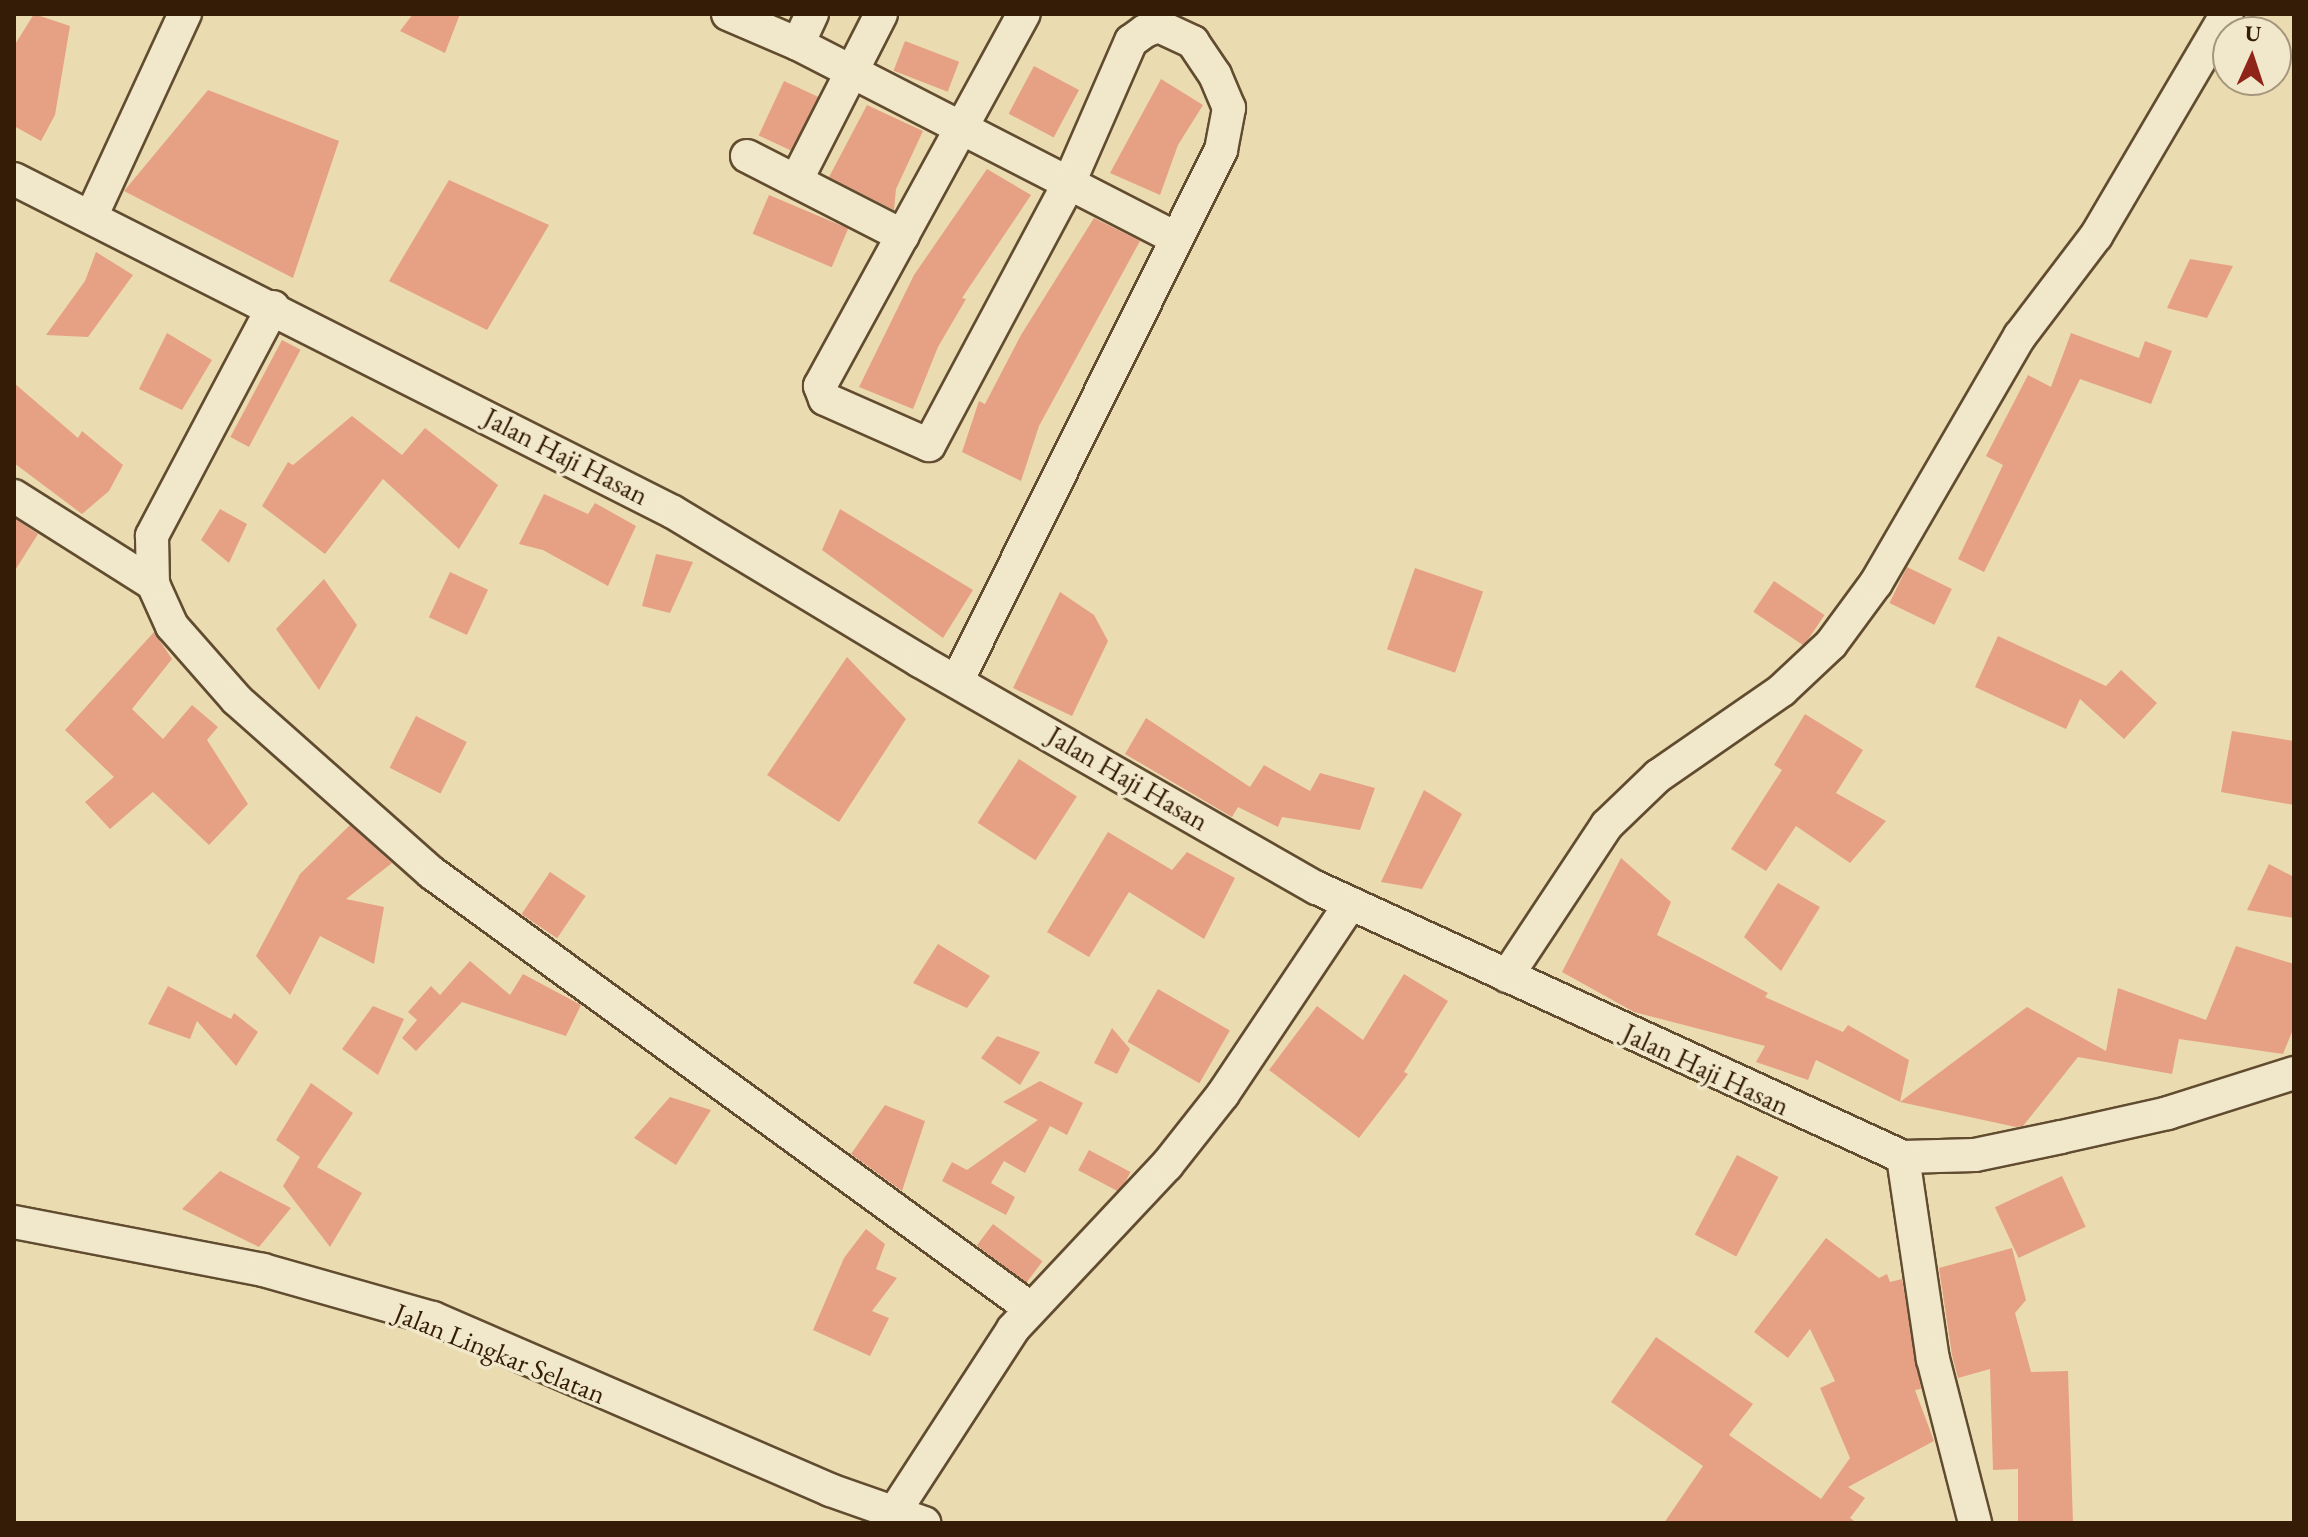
<!DOCTYPE html>
<style>
body{margin:0}
#map{position:relative;width:2308px;height:1537px;overflow:hidden;background:#eadcb0;font-family:"EB Garamond",serif}
div>[style]{position:absolute}
.building>*{inset:0;background:#e6a184;transform-origin:0 0}
.roads{filter:drop-shadow(2px 0 #624c30) drop-shadow(-2px 0 #624c30) drop-shadow(0 2px #624c30) drop-shadow(0 -2px #624c30)}
.minor>*{height:32px;margin:-16px;padding:0 16px;transform-origin:16px;border-radius:16px;background:#f1e8cc}
span{translate:-50% -50%;white-space:nowrap;text-align:center;line-height:1.15;-webkit-text-stroke:7px #f1e8cc;paint-order:stroke}
.street-label{font-size:28px;color:#341c06}
.frame{position:absolute;inset:0;border:16px solid #341c06;pointer-events:none}
.north{position:absolute;left:2212px;top:16px;width:80px;height:80px;box-sizing:border-box;background:#f1e8cc;border:2px solid #a5967d;border-radius:50%;rotate:3deg;font-size:22px;font-weight:700;line-height:32px;text-align:center;color:#341c06}
.north::after{content:'';display:block;margin:auto;width:28px;height:36px;background:#8f2418;clip-path:polygon(50% 0,100% 100%,50% 72%,0 100%)}
</style>
<div id="map">
<div class="building">
<i style="clip-path:polygon(34px 14px,70px 26px,55px 115px,41px 141px,14px 126px,14px 46px)"></i>
<i style="clip-path:polygon(413px 14px,460px 14px,445px 53px,400px 31px)"></i>
<i style="left:905px;top:41px;width:58px;height:32px;rotate:21deg"></i>
<i style="left:1034px;top:66px;width:51px;height:54px;rotate:28deg"></i>
<i style="clip-path:polygon(1161px 79px,1203px 105px,1178px 145px,1160px 195px,1110px 173px)"></i>
<i style="left:784px;top:81px;width:38px;height:60px;rotate:25deg"></i>
<i style="clip-path:polygon(208px 90px,339px 141px,293px 278px,124px 191px)"></i>
<i style="clip-path:polygon(867px 105px,923px 131px,896px 189px,894px 210px,829px 177px)"></i>
<i style="clip-path:polygon(987px 169px,1031px 195px,962px 298px,966px 299px,938px 347px,913px 409px,859px 387px,914px 275px)"></i>
<i style="clip-path:polygon(449px 180px,549px 225px,487px 330px,389px 281px)"></i>
<i style="left:769px;top:195px;width:86px;height:42px;rotate:23deg"></i>
<i style="clip-path:polygon(1094px 218px,1140px 241px,1039px 426px,1021px 481px,962px 452px,979px 401px,985px 404px,1021px 335px)"></i>
<i style="clip-path:polygon(96px 252px,133px 275px,88px 337px,46px 335px,85px 281px)"></i>
<i style="clip-path:polygon(2190px 259px,2233px 266px,2207px 318px,2167px 308px)"></i>
<i style="clip-path:polygon(167px 333px,212px 360px,182px 410px,139px 389px)"></i>
<i style="clip-path:polygon(2071px 333px,2139px 358px,2145px 341px,2172px 351px,2151px 404px,2080px 379px,1984px 572px,1958px 559px,2003px 465px,1986px 456px,2028px 375px,2051px 387px)"></i>
<i style="left:282px;top:340px;width:21px;height:110px;rotate:28deg"></i>
<i style="clip-path:polygon(14px 383px,78px 438px,82px 431px,123px 465px,109px 491px,82px 514px,14px 463px)"></i>
<i style="clip-path:polygon(352px 416px,402px 455px,425px 428px,498px 485px,459px 549px,383px 479px,325px 554px,262px 506px,288px 462px,293px 465px)"></i>
<i style="clip-path:polygon(544px 494px,588px 514px,595px 503px,636px 526px,608px 586px,543px 550px,519px 544px)"></i>
<i style="clip-path:polygon(220px 509px,247px 524px,229px 563px,201px 540px)"></i>
<i style="clip-path:polygon(840px 509px,973px 590px,943px 638px,822px 550px)"></i>
<i style="clip-path:polygon(14px 518px,38px 534px,14px 572px)"></i>
<i style="clip-path:polygon(656px 554px,693px 562px,670px 613px,642px 606px)"></i>
<i style="left:1907px;top:567px;width:50px;height:40px;rotate:26deg"></i>
<i style="left:1415px;top:568px;width:72px;height:86px;rotate:19deg"></i>
<i style="left:450px;top:572px;width:42px;height:50px;rotate:25deg"></i>
<i style="clip-path:polygon(324px 579px,357px 625px,319px 690px,276px 629px)"></i>
<i style="left:1774px;top:581px;width:61px;height:37px;rotate:34deg"></i>
<i style="clip-path:polygon(1060px 592px,1094px 615px,1108px 641px,1072px 716px,1013px 688px)"></i>
<i style="clip-path:polygon(154px 632px,172px 659px,132px 709px,163px 739px,192px 705px,218px 727px,207px 740px,248px 804px,209px 845px,153px 792px,110px 829px,85px 802px,114px 777px,65px 730px)"></i>
<i style="clip-path:polygon(1998px 636px,2106px 686px,2121px 670px,2157px 703px,2124px 739px,2080px 699px,2066px 729px,1975px 687px)"></i>
<i style="clip-path:polygon(847px 657px,906px 719px,839px 822px,767px 775px)"></i>
<i style="clip-path:polygon(1805px 714px,1863px 750px,1836px 793px,1886px 821px,1850px 863px,1796px 826px,1766px 871px,1731px 849px,1782px 770px,1774px 765px)"></i>
<i style="left:416px;top:716px;width:57px;height:58px;rotate:27deg"></i>
<i style="clip-path:polygon(1146px 718px,1250px 787px,1264px 765px,1310px 791px,1320px 773px,1375px 788px,1360px 830px,1282px 817px,1278px 827px,1238px 807px,1232px 817px,1125px 754px)"></i>
<i style="clip-path:polygon(2232px 731px,2294px 741px,2294px 805px,2221px 792px)"></i>
<i style="left:1019px;top:759px;width:69px;height:76px;rotate:33deg"></i>
<i style="clip-path:polygon(1424px 790px,1462px 814px,1422px 889px,1381px 882px)"></i>
<i style="clip-path:polygon(350px 825px,392px 863px,346px 899px,384px 907px,374px 964px,320px 936px,290px 995px,256px 956px,300px 874px)"></i>
<i style="clip-path:polygon(1108px 832px,1172px 870px,1187px 852px,1235px 878px,1204px 939px,1129px 892px,1089px 957px,1047px 932px)"></i>
<i style="clip-path:polygon(1621px 858px,1671px 902px,1657px 935px,1768px 993px,1765px 997px,1843px 1032px,1848px 1025px,1909px 1060px,1900px 1102px,1816px 1060px,1808px 1080px,1756px 1062px,1765px 1046px,1634px 1012px,1562px 972px)"></i>
<i style="clip-path:polygon(2269px 864px,2294px 877px,2294px 918px,2247px 910px)"></i>
<i style="left:550px;top:872px;width:43px;height:51px;rotate:34deg"></i>
<i style="clip-path:polygon(1778px 883px,1820px 907px,1781px 971px,1744px 937px)"></i>
<i style="clip-path:polygon(938px 944px,990px 976px,967px 1008px,913px 983px)"></i>
<i style="clip-path:polygon(2236px 946px,2294px 964px,2294px 1027px,2283px 1054px,2179px 1039px,2172px 1074px,2078px 1057px,2023px 1126px,2016px 1127px,1900px 1102px,2027px 1007px,2106px 1051px,2118px 988px,2206px 1020px)"></i>
<i style="clip-path:polygon(470px 961px,510px 995px,523px 974px,581px 1005px,566px 1036px,462px 1002px,416px 1051px,402px 1038px,417px 1020px,408px 1012px,431px 986px,440px 995px)"></i>
<i style="clip-path:polygon(1404px 974px,1448px 1001px,1404px 1072px,1408px 1074px,1359px 1138px,1269px 1070px,1317px 1006px,1363px 1040px)"></i>
<i style="clip-path:polygon(168px 986px,231px 1019px,234px 1013px,258px 1032px,236px 1066px,197px 1021px,190px 1039px,148px 1024px)"></i>
<i style="left:1158px;top:989px;width:83px;height:61px;rotate:30deg"></i>
<i style="clip-path:polygon(373px 1006px,404px 1019px,378px 1075px,342px 1049px)"></i>
<i style="clip-path:polygon(1112px 1028px,1130px 1049px,1117px 1074px,1094px 1063px)"></i>
<i style="clip-path:polygon(997px 1036px,1040px 1052px,1020px 1085px,981px 1058px)"></i>
<i style="clip-path:polygon(1040px 1081px,1083px 1103px,1067px 1135px,1050px 1126px,1025px 1173px,1004px 1161px,991px 1183px,1015px 1197px,1006px 1215px,942px 1181px,952px 1162px,967px 1170px,1038px 1120px,1003px 1102px)"></i>
<i style="clip-path:polygon(311px 1083px,353px 1113px,317px 1167px,362px 1193px,330px 1247px,283px 1186px,300px 1157px,276px 1140px)"></i>
<i style="clip-path:polygon(670px 1097px,711px 1110px,676px 1165px,634px 1138px)"></i>
<i style="clip-path:polygon(885px 1105px,925px 1121px,902px 1191px,851px 1154px)"></i>
<i style="left:1089px;top:1150px;width:47px;height:23px;rotate:28deg"></i>
<i style="left:1737px;top:1155px;width:47px;height:90px;rotate:28deg"></i>
<i style="clip-path:polygon(220px 1171px,291px 1208px,259px 1247px,182px 1209px)"></i>
<i style="left:2062px;top:1176px;width:56px;height:74px;rotate:65deg"></i>
<i style="left:993px;top:1224px;width:62px;height:27px;rotate:37deg"></i>
<i style="clip-path:polygon(866px 1229px,885px 1244px,876px 1269px,897px 1278px,872px 1311px,889px 1318px,870px 1356px,813px 1330px,844px 1258px)"></i>
<i style="clip-path:polygon(1826px 1238px,1879px 1278px,1887px 1274px,1890px 1282px,1902px 1279px,1921px 1389px,1915px 1390px,1934px 1441px,1848px 1487px,1865px 1498px,1850px 1518px,1857px 1523px,1664px 1523px,1703px 1466px,1611px 1402px,1656px 1337px,1753px 1404px,1729px 1435px,1821px 1499px,1850px 1458px,1820px 1388px,1835px 1381px,1810px 1329px,1788px 1358px,1754px 1332px)"></i>
<i style="clip-path:polygon(2012px 1248px,2026px 1300px,2015px 1313px,2031px 1372px,2068px 1371px,2073px 1523px,2018px 1523px,2018px 1469px,1993px 1470px,1990px 1369px,1958px 1378px,1952px 1355px,1939px 1268px)"></i>
</div>
<div class="roads">
<div class="minor">
<i style="left:728px;top:14px;width:76px;rotate:23.2deg"></i>
<i style="left:798px;top:44px;width:33px;rotate:-65deg"></i>
<i style="left:798px;top:44px;width:424px;rotate:27.2deg"></i>
<i style="left:747px;top:156px;width:175px;rotate:27.1deg"></i>
<i style="left:14px;top:179px;width:738px;rotate:26.81deg"></i>
<i style="left:673px;top:512px;width:288px;rotate:31.1deg"></i>
<i style="left:920px;top:661px;width:457px;rotate:29.8deg"></i>
<i style="left:1317px;top:888px;width:645px;rotate:24.66deg"></i>
<i style="left:1903px;top:1157px;width:72px;rotate:-1.6deg"></i>
<i style="left:1975px;top:1155px;width:88px;rotate:-11.8deg"></i>
<i style="left:2061px;top:1137px;width:110px;rotate:-12.6deg"></i>
<i style="left:2168px;top:1113px;width:132px;rotate:-17.6deg"></i>
<i style="left:797px;top:179px;width:185px;rotate:-63deg"></i>
<i style="left:91px;top:217px;width:224px;rotate:-65.2deg"></i>
<i style="left:273px;top:307px;width:259px;rotate:117.9deg"></i>
<i style="left:152px;top:536px;width:48px;rotate:88.8deg"></i>
<i style="left:153px;top:584px;width:46px;rotate:65.7deg"></i>
<i style="left:172px;top:626px;width:98px;rotate:48.7deg"></i>
<i style="left:237px;top:700px;width:261px;rotate:41.6deg"></i>
<i style="left:432px;top:873px;width:739px;rotate:36.03deg"></i>
<i style="left:14px;top:496px;width:165px;rotate:32.3deg"></i>
<i style="left:958px;top:679px;width:591px;rotate:-63.57deg"></i>
<i style="left:1221px;top:150px;width:43px;rotate:-79.2deg"></i>
<i style="left:1229px;top:108px;width:36px;rotate:-113deg"></i>
<i style="left:1215px;top:75px;width:40px;rotate:-124deg"></i>
<i style="left:1193px;top:42px;width:38px;rotate:-155deg"></i>
<i style="left:1158px;top:26px;width:14px;rotate:159deg"></i>
<i style="left:1145px;top:31px;width:17px;rotate:144deg"></i>
<i style="left:1131px;top:41px;width:155px;rotate:113.6deg"></i>
<i style="left:1069px;top:183px;width:297px;rotate:118.1deg"></i>
<i style="left:929px;top:445px;width:114px;rotate:-156.1deg"></i>
<i style="left:825px;top:399px;width:14px;rotate:-111deg"></i>
<i style="left:820px;top:386px;width:424px;rotate:-61.3deg"></i>
<i style="left:1507px;top:976px;width:181px;rotate:-56.5deg"></i>
<i style="left:1607px;top:825px;width:71px;rotate:-43.9deg"></i>
<i style="left:1658px;top:776px;width:151px;rotate:-34.7deg"></i>
<i style="left:1782px;top:690px;width:67px;rotate:-43.2deg"></i>
<i style="left:1831px;top:644px;width:76px;rotate:-53.6deg"></i>
<i style="left:1876px;top:583px;width:286px;rotate:-59.8deg"></i>
<i style="left:2020px;top:336px;width:126px;rotate:-52.8deg"></i>
<i style="left:2096px;top:236px;width:258px;rotate:-59.5deg"></i>
<i style="left:1903px;top:1157px;width:204px;rotate:81.6deg"></i>
<i style="left:1933px;top:1359px;width:169px;rotate:75.6deg"></i>
<i style="left:14px;top:1222px;width:254px;rotate:10.9deg"></i>
<i style="left:263px;top:1270px;width:177px;rotate:15.8deg"></i>
<i style="left:433px;top:1318px;width:433px;rotate:23.4deg"></i>
<i style="left:830px;top:1490px;width:100px;rotate:19.3deg"></i>
<i style="left:895px;top:1511px;width:217px;rotate:-57deg"></i>
<i style="left:1013px;top:1329px;width:225px;rotate:-46.8deg"></i>
<i style="left:1167px;top:1165px;width:90px;rotate:-51.7deg"></i>
<i style="left:1223px;top:1094px;width:229px;rotate:-56.2deg"></i>
</div>
</div>
<div class="street-label">
<span style="left:566px;top:456px;rotate:27deg">Jalan Haji Hasan</span>
<span style="left:1128px;top:778px;rotate:30deg">Jalan Haji Hasan</span>
<span style="left:1706px;top:1069px;rotate:25deg">Jalan Haji Hasan</span>
<span style="left:500px;top:1353px;rotate:22deg">Jalan Lingkar Selatan</span>
</div>
<div class="frame"></div>
<div class="north">U</div>
</div>
